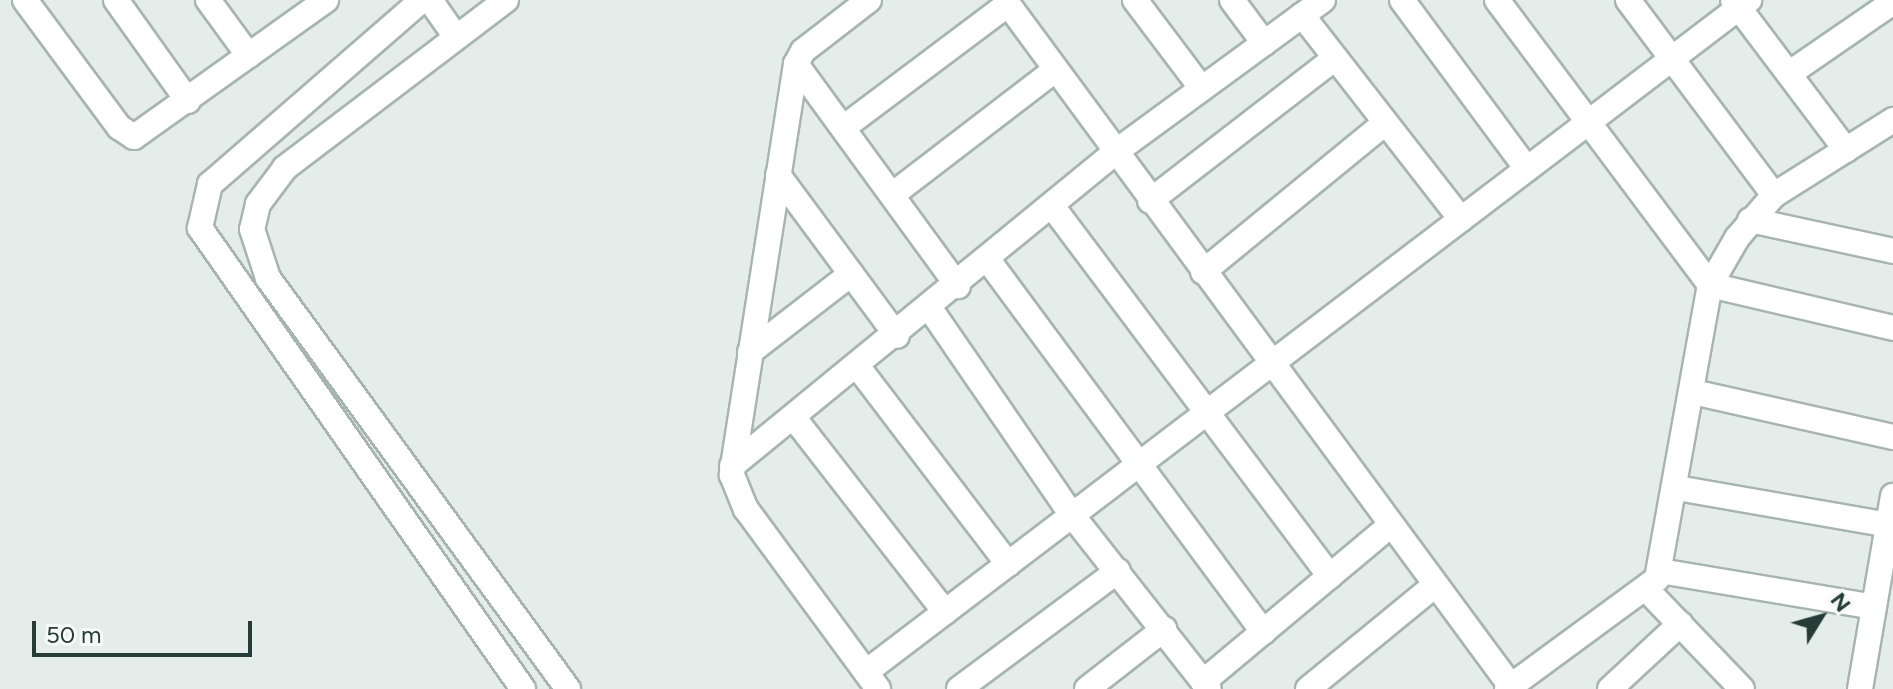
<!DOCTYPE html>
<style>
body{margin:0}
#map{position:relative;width:1893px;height:689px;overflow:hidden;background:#e4ede9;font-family:Figtree,sans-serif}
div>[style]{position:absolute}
.roads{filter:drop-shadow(2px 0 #a7b5b0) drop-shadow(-2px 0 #a7b5b0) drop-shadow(0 2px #a7b5b0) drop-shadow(0 -2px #a7b5b0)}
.street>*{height:24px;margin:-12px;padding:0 12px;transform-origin:12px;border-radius:12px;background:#fff}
span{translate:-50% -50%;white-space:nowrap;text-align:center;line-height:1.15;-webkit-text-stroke:7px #f5f9f7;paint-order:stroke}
.north{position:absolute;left:1781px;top:577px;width:80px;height:80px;-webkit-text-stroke:6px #f5f9f7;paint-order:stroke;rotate:53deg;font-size:22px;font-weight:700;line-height:32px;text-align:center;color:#253d36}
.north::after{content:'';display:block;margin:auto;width:28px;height:36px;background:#253d36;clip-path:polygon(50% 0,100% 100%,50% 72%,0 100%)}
.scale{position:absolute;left:32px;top:621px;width:220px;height:36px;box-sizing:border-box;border:4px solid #253d36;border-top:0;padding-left:10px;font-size:24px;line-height:28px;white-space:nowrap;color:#253d36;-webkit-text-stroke:6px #f5f9f7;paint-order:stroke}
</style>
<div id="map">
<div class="roads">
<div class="street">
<i style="left:25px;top:0;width:158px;rotate:53.5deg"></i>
<i style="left:119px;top:127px;width:18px;rotate:34deg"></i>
<i style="left:134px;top:137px;width:236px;rotate:-35.5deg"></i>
<i style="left:116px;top:0;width:124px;rotate:54.5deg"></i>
<i style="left:208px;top:0;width:69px;rotate:53.8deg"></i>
<i style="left:422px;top:0;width:281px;rotate:139deg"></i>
<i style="left:210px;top:184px;width:45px;rotate:102.8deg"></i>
<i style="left:200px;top:228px;width:563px;rotate:54.98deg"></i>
<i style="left:430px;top:0;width:45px;rotate:54.9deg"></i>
<i style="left:506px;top:0;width:278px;rotate:142.8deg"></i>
<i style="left:285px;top:168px;width:45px;rotate:126.9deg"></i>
<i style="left:258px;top:204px;width:26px;rotate:103deg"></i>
<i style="left:252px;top:229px;width:52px;rotate:71.9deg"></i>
<i style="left:268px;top:278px;width:509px;rotate:53.87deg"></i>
<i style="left:869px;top:0;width:83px;rotate:142.3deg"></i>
<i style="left:803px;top:51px;width:15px;rotate:118deg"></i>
<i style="left:796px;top:64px;width:416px;rotate:98.9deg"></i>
<i style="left:732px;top:475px;width:37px;rotate:68deg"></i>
<i style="left:746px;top:509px;width:223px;rotate:53.7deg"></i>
<i style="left:1005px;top:0;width:856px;rotate:53.6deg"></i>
<i style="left:1135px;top:0;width:111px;rotate:53deg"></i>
<i style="left:1232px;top:0;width:54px;rotate:53.3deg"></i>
<i style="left:1402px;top:0;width:210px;rotate:53.5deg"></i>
<i style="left:1497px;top:0;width:356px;rotate:53.2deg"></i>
<i style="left:1710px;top:285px;width:188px;rotate:13.2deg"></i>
<i style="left:1628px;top:0;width:244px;rotate:53.2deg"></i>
<i style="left:1733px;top:0;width:188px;rotate:53deg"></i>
<i style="left:1302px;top:15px;width:259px;rotate:52.1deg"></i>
<i style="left:796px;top:64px;width:275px;rotate:53.9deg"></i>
<i style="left:1790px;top:73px;width:125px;rotate:-34.6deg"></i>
<i style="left:843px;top:128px;width:206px;rotate:-36.9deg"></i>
<i style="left:778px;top:175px;width:200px;rotate:53.5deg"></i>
<i style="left:892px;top:195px;width:205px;rotate:-37.5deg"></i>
<i style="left:1150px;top:201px;width:234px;rotate:-37.7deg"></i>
<i style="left:1052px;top:206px;width:463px;rotate:53.1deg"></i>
<i style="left:1750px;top:220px;width:146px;rotate:12.2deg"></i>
<i style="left:988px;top:260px;width:463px;rotate:53.5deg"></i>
<i style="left:1203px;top:272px;width:235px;rotate:-39.3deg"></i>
<i style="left:931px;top:310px;width:249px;rotate:55.5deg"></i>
<i style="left:1072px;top:515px;width:221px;rotate:51.8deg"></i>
<i style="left:750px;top:352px;width:128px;rotate:-37.7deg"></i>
<i style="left:858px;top:367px;width:248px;rotate:52.7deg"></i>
<i style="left:1693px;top:392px;width:205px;rotate:12.7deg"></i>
<i style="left:794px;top:418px;width:246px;rotate:52.1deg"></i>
<i style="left:732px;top:466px;width:494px;rotate:-39.3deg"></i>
<i style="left:1114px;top:153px;width:259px;rotate:-36.2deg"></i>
<i style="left:1677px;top:488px;width:214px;rotate:9.9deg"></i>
<i style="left:1660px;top:571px;width:217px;rotate:9.5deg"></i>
<i style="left:1647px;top:590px;width:137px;rotate:46.2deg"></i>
<i style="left:866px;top:672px;width:1110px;rotate:-37.27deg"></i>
<i style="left:1203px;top:682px;width:245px;rotate:-39.9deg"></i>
<i style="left:959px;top:689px;width:198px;rotate:-36.6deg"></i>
<i style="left:1087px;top:689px;width:98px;rotate:-37.9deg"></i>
<i style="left:1308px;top:689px;width:164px;rotate:-39.3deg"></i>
<i style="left:1507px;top:689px;width:186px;rotate:-36.3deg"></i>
<i style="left:1657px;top:579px;width:299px;rotate:-79.8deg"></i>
<i style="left:1710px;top:285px;width:54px;rotate:-60.1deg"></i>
<i style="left:1737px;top:238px;width:57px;rotate:-49.3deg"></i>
<i style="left:1774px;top:195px;width:141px;rotate:-32.2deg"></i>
<i style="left:1610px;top:689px;width:96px;rotate:-42.9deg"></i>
<i style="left:1860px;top:689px;width:196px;rotate:-80.3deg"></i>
</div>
</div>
<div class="north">N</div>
<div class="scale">50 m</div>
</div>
